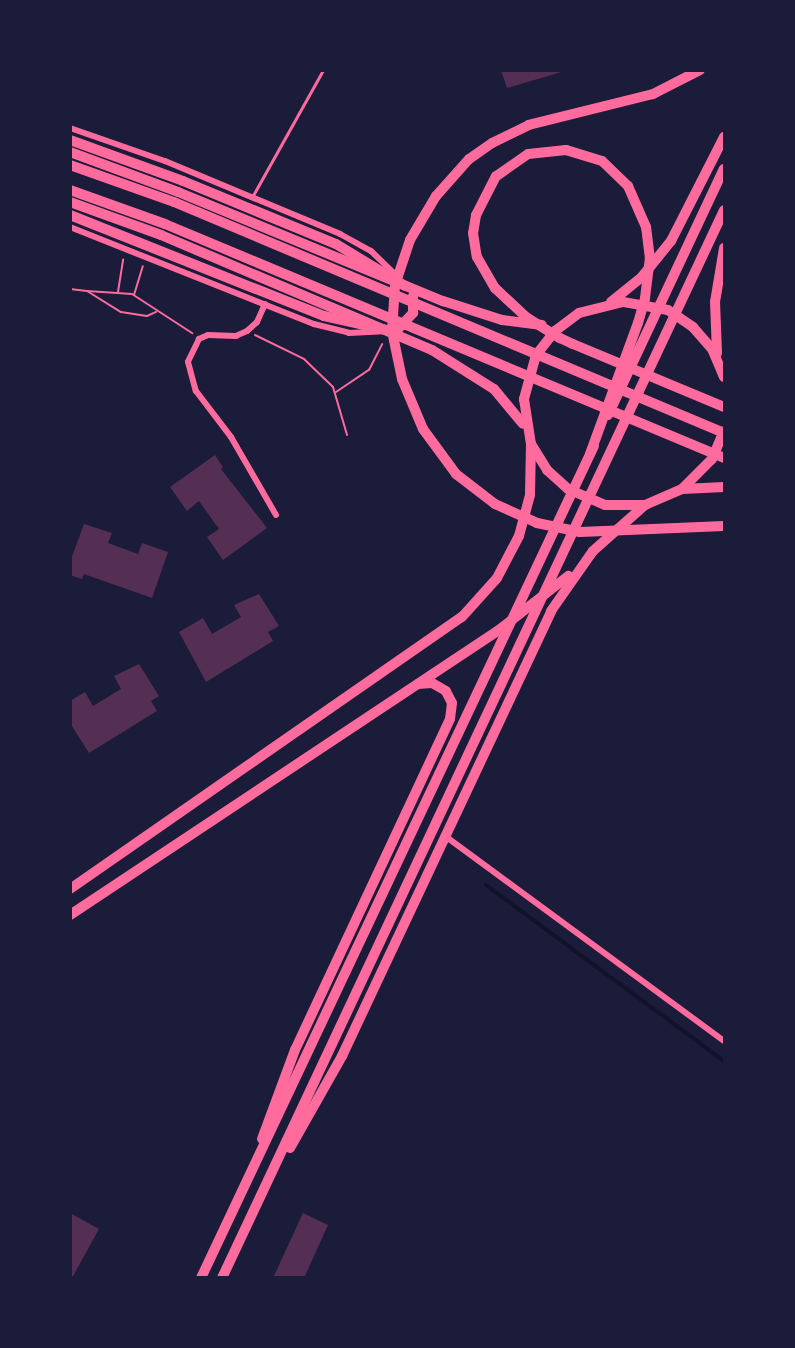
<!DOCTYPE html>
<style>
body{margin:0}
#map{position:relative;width:795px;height:1348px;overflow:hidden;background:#1b1b3a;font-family:Lato,sans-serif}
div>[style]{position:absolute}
.stream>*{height:4px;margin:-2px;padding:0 2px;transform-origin:2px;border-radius:2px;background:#12122b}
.building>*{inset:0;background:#542f53}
.path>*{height:2px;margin:-1px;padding:0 1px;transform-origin:1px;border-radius:1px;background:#ff6b9d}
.service>*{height:3px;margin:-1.5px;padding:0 1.5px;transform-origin:1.5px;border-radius:1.5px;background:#ff6b9d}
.minor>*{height:6px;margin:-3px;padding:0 3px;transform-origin:3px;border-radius:3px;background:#ff6b9d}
.primary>*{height:10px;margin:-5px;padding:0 5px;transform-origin:5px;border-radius:5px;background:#ff6b9d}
.trunk>*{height:10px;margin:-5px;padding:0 5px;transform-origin:5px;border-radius:5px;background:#ff6b9d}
span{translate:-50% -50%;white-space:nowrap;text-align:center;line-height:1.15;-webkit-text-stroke:6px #1b1b3a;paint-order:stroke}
.frame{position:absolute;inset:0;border:72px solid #1b1b3a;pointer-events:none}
</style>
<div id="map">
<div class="stream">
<i style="left:486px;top:885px;width:296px;rotate:36.5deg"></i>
</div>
<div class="building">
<i style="clip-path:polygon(501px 70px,565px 70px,565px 71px,507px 88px)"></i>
<i style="clip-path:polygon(215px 455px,223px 467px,221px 469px,267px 528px,223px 560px,207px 537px,219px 529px,199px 501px,187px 511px,170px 487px)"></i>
<i style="clip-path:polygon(84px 524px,112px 533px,108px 543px,138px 554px,142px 543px,168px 552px,152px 598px,84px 574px,82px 579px,70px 575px,70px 562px)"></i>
<i style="clip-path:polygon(259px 594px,279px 626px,268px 632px,273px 641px,206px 682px,179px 632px,203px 618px,212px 634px,241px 617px,234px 605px)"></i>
<i style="clip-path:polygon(139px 664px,159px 696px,151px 701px,157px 711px,89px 753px,70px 723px,70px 701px,85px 692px,93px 706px,121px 689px,114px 676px)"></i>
<i style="clip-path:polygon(70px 1213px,99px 1229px,72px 1278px,70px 1278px)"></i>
<i style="clip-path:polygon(303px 1213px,328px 1225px,304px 1278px,273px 1278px)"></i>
</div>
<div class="path">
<i style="left:70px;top:289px;width:17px;rotate:7deg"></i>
<i style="left:87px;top:291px;width:40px;rotate:32deg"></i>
<i style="left:121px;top:312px;width:26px;rotate:9deg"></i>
<i style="left:147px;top:316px;width:10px;rotate:-24deg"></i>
<i style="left:87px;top:291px;width:45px;rotate:3.8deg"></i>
<i style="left:132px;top:294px;width:72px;rotate:33deg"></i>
<i style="left:118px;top:292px;width:33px;rotate:-81deg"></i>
<i style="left:134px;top:295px;width:30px;rotate:-73deg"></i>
<i style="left:255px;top:335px;width:55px;rotate:26.1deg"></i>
<i style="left:304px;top:359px;width:40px;rotate:44deg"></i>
<i style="left:333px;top:387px;width:50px;rotate:73.7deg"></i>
<i style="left:336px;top:392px;width:40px;rotate:-34deg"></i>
<i style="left:369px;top:370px;width:29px;rotate:-63deg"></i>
</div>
<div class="service">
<i style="left:252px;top:197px;width:145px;rotate:-60.8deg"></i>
</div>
<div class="minor">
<i style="left:70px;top:128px;width:101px;rotate:19.2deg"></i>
<i style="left:165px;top:161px;width:190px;rotate:22.6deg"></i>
<i style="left:340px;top:234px;width:35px;rotate:29deg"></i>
<i style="left:371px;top:251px;width:39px;rotate:44deg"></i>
<i style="left:70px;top:227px;width:263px;rotate:21.7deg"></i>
<i style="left:314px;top:324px;width:36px;rotate:14deg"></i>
<i style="left:349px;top:333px;width:34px;rotate:-3deg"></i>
<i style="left:265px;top:304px;width:20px;rotate:114deg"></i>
<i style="left:257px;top:322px;width:13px;rotate:138deg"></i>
<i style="left:247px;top:331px;width:12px;rotate:156deg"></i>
<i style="left:236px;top:336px;width:28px;rotate:-178deg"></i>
<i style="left:208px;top:335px;width:10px;rotate:156deg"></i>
<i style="left:199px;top:339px;width:25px;rotate:116deg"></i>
<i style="left:188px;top:362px;width:30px;rotate:75deg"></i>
<i style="left:196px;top:391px;width:58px;rotate:52.7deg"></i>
<i style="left:231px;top:437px;width:90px;rotate:60deg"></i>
<i style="left:445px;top:836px;width:346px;rotate:36.3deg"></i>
</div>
<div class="primary">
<i style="left:70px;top:152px;width:115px;rotate:20.3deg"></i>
<i style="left:178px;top:192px;width:287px;rotate:22.4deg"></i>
<i style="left:443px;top:301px;width:62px;rotate:17.9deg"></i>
<i style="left:502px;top:320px;width:40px;rotate:7.1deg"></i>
<i style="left:70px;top:202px;width:97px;rotate:19.9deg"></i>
<i style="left:161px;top:235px;width:294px;rotate:23deg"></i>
<i style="left:432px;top:350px;width:73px;rotate:32.2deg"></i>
<i style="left:494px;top:389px;width:45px;rotate:50.4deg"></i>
<i style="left:611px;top:302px;width:38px;rotate:-39deg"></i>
<i style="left:641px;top:278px;width:48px;rotate:-51deg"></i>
<i style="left:671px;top:241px;width:117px;rotate:-63deg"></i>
<i style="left:399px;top:328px;width:21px;rotate:-47deg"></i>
<i style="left:413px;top:313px;width:17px;rotate:-90deg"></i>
<i style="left:717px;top:353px;width:51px;rotate:-92.2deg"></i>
<i style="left:715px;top:302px;width:55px;rotate:-80.5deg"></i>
<i style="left:724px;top:377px;width:30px;rotate:-113deg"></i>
<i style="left:712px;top:349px;width:29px;rotate:-131deg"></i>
<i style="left:693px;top:327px;width:30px;rotate:-146deg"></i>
<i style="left:668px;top:310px;width:46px;rotate:-169.9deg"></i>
<i style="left:623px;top:302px;width:45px;rotate:166deg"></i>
<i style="left:579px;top:313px;width:30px;rotate:143deg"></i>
<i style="left:555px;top:331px;width:31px;rotate:128deg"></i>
<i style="left:536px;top:355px;width:46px;rotate:105.3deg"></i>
<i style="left:524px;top:399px;width:46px;rotate:81.2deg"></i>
<i style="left:531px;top:444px;width:31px;rotate:58deg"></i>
<i style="left:547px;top:470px;width:28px;rotate:42deg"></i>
<i style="left:568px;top:489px;width:40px;rotate:23.4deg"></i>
<i style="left:605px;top:505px;width:40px"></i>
<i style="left:645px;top:505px;width:40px;rotate:-23.4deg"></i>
<i style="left:682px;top:489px;width:42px;rotate:-45deg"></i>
<i style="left:712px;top:459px;width:30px;rotate:-67deg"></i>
<i style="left:608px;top:415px;width:272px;rotate:-64.8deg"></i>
<i style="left:683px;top:489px;width:41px;rotate:-2.8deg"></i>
<i style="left:70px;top:889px;width:477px;rotate:-34.8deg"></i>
<i style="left:462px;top:617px;width:52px;rotate:-48.1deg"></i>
<i style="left:497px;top:578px;width:47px;rotate:-62.4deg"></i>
<i style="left:519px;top:536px;width:42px;rotate:-75deg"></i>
<i style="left:530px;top:495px;width:51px;rotate:-88.9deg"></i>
<i style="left:70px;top:915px;width:515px;rotate:-33.6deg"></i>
<i style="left:499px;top:630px;width:88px;rotate:-38deg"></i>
<i style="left:262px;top:1139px;width:95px;rotate:-69.7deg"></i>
<i style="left:295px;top:1050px;width:365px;rotate:-64.9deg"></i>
<i style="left:450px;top:719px;width:16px;rotate:-83deg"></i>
<i style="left:452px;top:703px;width:13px;rotate:-117deg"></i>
<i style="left:446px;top:691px;width:16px;rotate:-150deg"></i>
<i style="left:432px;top:683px;width:14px;rotate:176deg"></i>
<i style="left:290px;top:1148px;width:106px;rotate:-60.5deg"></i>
<i style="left:342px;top:1056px;width:492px;rotate:-64.8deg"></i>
<i style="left:551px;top:611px;width:73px;rotate:-55deg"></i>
<i style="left:593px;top:551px;width:69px;rotate:-41.5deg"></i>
<i style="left:201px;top:1278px;width:920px;rotate:-64.72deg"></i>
<i style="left:222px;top:1278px;width:1180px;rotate:-64.82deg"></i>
</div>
<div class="trunk">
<i style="left:700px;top:70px;width:53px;rotate:152.9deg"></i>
<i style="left:653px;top:94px;width:128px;rotate:166deg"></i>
<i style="left:529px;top:125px;width:41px;rotate:154.1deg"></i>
<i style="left:492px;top:143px;width:28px;rotate:145deg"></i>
<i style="left:469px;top:159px;width:50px;rotate:131.7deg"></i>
<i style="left:436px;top:196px;width:51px;rotate:120.6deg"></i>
<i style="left:410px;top:240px;width:47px;rotate:108.4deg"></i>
<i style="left:395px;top:285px;width:46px;rotate:93.7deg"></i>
<i style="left:392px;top:331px;width:49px;rotate:78.2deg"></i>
<i style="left:402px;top:379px;width:54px;rotate:67.2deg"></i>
<i style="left:423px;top:429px;width:56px;rotate:53.7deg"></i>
<i style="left:456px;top:474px;width:49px;rotate:37.6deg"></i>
<i style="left:495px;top:504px;width:46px;rotate:24.3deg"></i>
<i style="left:537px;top:523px;width:44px;rotate:11.8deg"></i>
<i style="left:580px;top:532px;width:144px;rotate:-2.4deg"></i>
<i style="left:70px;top:140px;width:120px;rotate:19.9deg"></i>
<i style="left:183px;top:181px;width:165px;rotate:22.4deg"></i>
<i style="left:336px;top:244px;width:81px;rotate:31.3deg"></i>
<i style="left:70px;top:165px;width:110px;rotate:19.6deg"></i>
<i style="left:174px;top:202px;width:597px;rotate:22.78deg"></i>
<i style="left:70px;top:190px;width:101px;rotate:19.7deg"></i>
<i style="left:165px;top:224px;width:606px;rotate:22.71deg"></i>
<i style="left:70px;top:215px;width:273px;rotate:21.7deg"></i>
<i style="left:324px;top:316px;width:65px;rotate:12.5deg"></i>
<i style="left:590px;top:454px;width:140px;rotate:-69.9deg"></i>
<i style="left:638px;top:323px;width:26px;rotate:-74deg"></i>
<i style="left:645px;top:298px;width:39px;rotate:-83deg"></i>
<i style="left:650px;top:259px;width:32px;rotate:-97deg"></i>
<i style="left:646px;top:227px;width:45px;rotate:-113.7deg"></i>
<i style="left:628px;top:186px;width:36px;rotate:-136deg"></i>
<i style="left:602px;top:161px;width:38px;rotate:-163deg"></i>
<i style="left:566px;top:150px;width:38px;rotate:174deg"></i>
<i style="left:528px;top:154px;width:39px;rotate:145deg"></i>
<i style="left:496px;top:176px;width:44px;rotate:117.1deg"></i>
<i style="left:476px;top:215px;width:18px;rotate:99deg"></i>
<i style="left:473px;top:233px;width:24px;rotate:81deg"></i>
<i style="left:477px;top:257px;width:36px;rotate:60deg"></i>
<i style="left:495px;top:288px;width:42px;rotate:43.1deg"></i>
<i style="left:526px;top:317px;width:40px;rotate:32deg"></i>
<i style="left:560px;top:338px;width:14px;rotate:25deg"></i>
<i style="left:573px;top:344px;width:164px;rotate:22.6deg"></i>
</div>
<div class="frame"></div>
</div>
